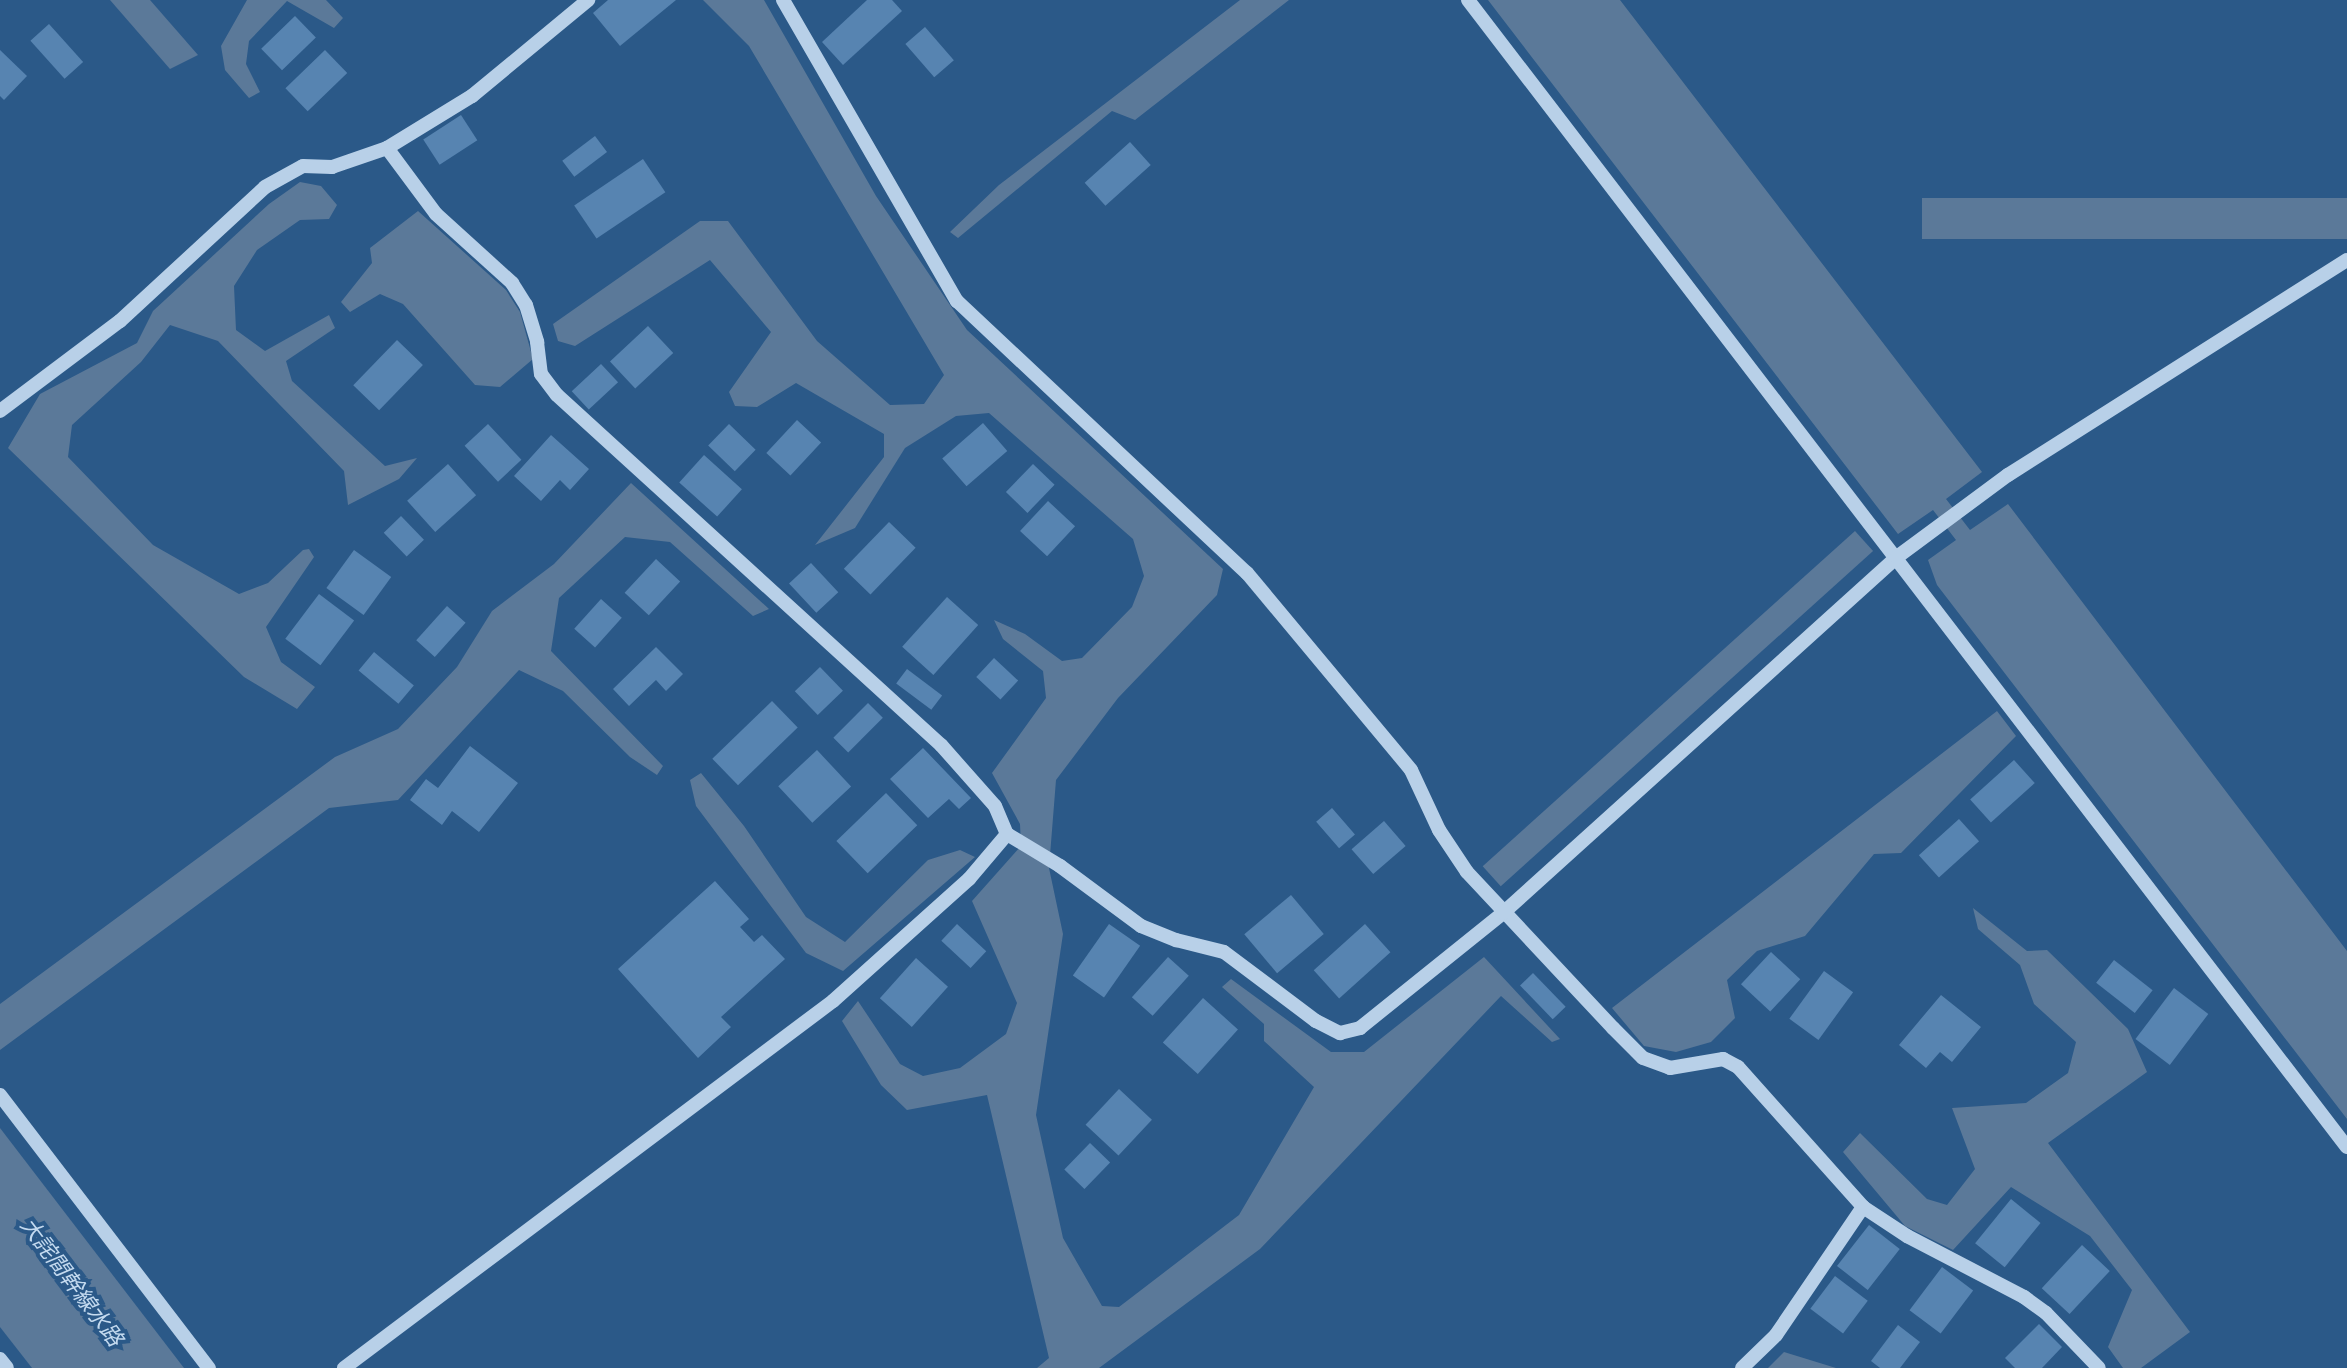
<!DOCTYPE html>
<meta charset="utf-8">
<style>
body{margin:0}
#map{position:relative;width:2347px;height:1368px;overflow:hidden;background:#2b5988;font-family:Overpass,"Noto Sans JP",sans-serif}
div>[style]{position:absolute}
.water>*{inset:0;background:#5b7999;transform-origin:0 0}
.building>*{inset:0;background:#5784b1;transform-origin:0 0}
.minor>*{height:14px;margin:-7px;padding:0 7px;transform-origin:7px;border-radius:7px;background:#b8d0e8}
span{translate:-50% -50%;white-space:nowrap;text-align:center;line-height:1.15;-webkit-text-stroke:8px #2b5988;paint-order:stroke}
.water-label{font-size:22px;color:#c4daef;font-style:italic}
</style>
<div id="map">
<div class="water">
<i style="clip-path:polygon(110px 0,150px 0,198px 55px,170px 69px)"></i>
<i style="clip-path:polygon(247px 0,326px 0,343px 18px,334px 28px,287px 1px,249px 41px,246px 64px,260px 92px,249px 98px,225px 70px,221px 46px)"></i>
<i style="clip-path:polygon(703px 0,764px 0,876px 196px,967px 330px,1223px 569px,1217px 595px,1118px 698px,1056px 780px,1049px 868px,1063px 934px,1036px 1115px,1063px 1238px,1102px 1306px,1119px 1307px,1239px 1215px,1314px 1087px,1264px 1041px,1264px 1024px,1222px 987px,1231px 979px,1331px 1052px,1364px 1052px,1484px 957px,1560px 1039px,1552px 1042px,1501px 996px,1260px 1249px,1099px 1368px,1037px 1368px,1049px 1358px,987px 1095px,907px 1110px,881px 1085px,842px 1021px,858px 1001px,900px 1064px,923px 1076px,960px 1068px,1006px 1034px,1017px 1003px,972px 901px,1021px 846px,1020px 824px,992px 773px,1046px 698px,1043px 671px,1003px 639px,994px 620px,1025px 634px,1062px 661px,1082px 658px,1132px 607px,1144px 576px,1133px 539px,989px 413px,956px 416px,905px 448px,855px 528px,815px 545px,884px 457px,884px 434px,796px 383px,757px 407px,735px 406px,729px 392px,771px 332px,710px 260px,575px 346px,558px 341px,553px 324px,700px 221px,728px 221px,817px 341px,890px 405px,924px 404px,944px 375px,749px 46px)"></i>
<i style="clip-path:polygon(1240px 0,1289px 0,1135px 120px,1112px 111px,958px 238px,950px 232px,999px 185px)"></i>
<i style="clip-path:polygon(1488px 0,1620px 0,1982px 472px,1946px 499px,1970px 530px,2008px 504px,2347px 951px,2347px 1119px,1937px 585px,1928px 560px,1956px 540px,1933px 510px,1898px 534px)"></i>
<i style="clip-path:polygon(300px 182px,321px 186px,337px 205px,329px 219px,300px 220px,257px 250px,234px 286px,236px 330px,265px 351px,329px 315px,335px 328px,286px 361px,292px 381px,385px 466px,417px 458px,399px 479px,348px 505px,344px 471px,218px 341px,170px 325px,141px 362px,72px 425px,68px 457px,153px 545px,239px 594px,268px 583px,303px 550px,309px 549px,314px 557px,266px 627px,281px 662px,315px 687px,297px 709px,244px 677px,8px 448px,40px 394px,137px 343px,153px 311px,269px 204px)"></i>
<i style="left:2347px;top:198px;width:41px;height:425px;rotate:90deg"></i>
<i style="clip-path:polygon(418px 211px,506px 290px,520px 312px,533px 359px,500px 387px,475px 385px,403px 304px,380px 294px,350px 312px,341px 302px,372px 263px,370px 248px)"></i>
<i style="clip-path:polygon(631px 483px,769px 609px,753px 616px,670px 542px,625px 537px,559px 598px,551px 651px,663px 766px,657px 775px,630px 757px,563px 691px,519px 670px,398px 800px,329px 808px,0 1050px,0 1004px,335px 757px,398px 729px,457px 667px,492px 611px,554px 564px)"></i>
<i style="left:1855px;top:531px;width:27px;height:501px;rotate:48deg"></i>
<i style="clip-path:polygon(1997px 711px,2016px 736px,1901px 853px,1874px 854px,1805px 936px,1757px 951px,1727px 980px,1735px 1018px,1711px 1042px,1676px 1052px,1644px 1046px,1612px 1008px)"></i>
<i style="clip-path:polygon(701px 773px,744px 826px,806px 917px,845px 942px,928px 860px,960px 850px,975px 857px,843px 971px,806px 953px,696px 806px,690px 780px)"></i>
<i style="clip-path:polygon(1973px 908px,2027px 951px,2047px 950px,2128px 1029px,2147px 1072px,2048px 1143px,2190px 1332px,2141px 1368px,2123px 1368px,2108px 1347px,2132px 1290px,2090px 1236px,2011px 1187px,1953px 1250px,1905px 1226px,1843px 1152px,1860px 1133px,1927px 1199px,1947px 1205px,1975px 1169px,1952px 1108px,2026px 1103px,2068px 1073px,2076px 1042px,2034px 1004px,2020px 965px,1978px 929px)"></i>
<i style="clip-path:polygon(0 1128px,184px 1368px,32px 1368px,0 1327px)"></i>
<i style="clip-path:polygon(1784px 1352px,1836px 1368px,1768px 1368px)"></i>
</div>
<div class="building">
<i style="clip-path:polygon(608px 0,676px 0,620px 46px,593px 13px)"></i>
<i style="clip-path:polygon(867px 0,892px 0,902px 11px,843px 65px,822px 42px)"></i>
<i style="left:295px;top:16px;width:30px;height:47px;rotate:46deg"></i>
<i style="left:49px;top:24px;width:51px;height:25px;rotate:48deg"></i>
<i style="left:925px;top:27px;width:44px;height:26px;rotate:49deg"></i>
<i style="clip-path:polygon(0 50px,27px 76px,4px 100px,0 96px)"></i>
<i style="left:325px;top:50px;width:32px;height:55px;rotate:46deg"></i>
<i style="left:461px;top:115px;width:30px;height:45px;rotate:57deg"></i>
<i style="left:595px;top:136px;width:20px;height:41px;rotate:53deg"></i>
<i style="left:1130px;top:142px;width:31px;height:61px;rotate:48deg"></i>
<i style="left:643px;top:159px;width:40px;height:83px;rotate:56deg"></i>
<i style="left:648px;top:326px;width:37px;height:52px;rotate:47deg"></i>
<i style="left:397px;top:340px;width:36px;height:63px;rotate:44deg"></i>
<i style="left:601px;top:364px;width:25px;height:40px;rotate:47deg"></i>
<i style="left:797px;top:420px;width:33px;height:45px;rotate:43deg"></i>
<i style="left:983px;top:423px;width:37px;height:54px;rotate:49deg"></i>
<i style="left:488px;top:424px;width:49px;height:32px;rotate:47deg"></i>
<i style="left:729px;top:424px;width:37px;height:30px;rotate:44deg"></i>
<i style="clip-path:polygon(551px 435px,589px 469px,570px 490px,560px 480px,541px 501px,514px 476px)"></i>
<i style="left:704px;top:455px;width:51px;height:37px;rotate:42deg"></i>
<i style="left:448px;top:464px;width:42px;height:55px;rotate:48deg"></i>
<i style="left:1033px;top:464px;width:30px;height:39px;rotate:44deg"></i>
<i style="left:1048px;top:501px;width:37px;height:41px;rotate:43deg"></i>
<i style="left:401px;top:516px;width:33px;height:24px;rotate:46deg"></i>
<i style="left:889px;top:522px;width:37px;height:65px;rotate:44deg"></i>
<i style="left:354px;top:550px;width:46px;height:47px;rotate:36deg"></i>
<i style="left:656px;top:559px;width:33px;height:46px;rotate:43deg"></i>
<i style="left:811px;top:563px;width:40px;height:30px;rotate:47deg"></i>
<i style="left:319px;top:594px;width:44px;height:56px;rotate:37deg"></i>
<i style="left:947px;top:597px;width:42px;height:67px;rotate:42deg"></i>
<i style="left:601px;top:599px;width:28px;height:40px;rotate:42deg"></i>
<i style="left:447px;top:606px;width:25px;height:46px;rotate:42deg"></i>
<i style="clip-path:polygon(656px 647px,683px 674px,666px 691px,656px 680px,629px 706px,613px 689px)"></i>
<i style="left:374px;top:652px;width:52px;height:24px;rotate:40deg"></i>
<i style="left:994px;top:658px;width:33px;height:26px;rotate:43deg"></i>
<i style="left:820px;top:667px;width:33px;height:35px;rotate:46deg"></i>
<i style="left:907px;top:669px;width:44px;height:18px;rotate:37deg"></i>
<i style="left:772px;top:701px;width:37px;height:83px;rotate:46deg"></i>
<i style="left:868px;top:703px;width:21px;height:49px;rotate:45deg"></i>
<i style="clip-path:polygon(470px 746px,518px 783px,479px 832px,452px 811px,442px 825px,410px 800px,426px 779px,438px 788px)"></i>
<i style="clip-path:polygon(923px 748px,971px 798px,959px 809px,949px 799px,928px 818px,890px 779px)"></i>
<i style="left:817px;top:750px;width:50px;height:53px;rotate:47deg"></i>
<i style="left:2014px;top:760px;width:31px;height:59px;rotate:48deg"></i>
<i style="left:886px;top:793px;width:45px;height:69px;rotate:46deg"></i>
<i style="left:1332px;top:808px;width:35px;height:21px;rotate:49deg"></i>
<i style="left:1959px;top:819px;width:30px;height:54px;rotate:48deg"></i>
<i style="left:1384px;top:821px;width:33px;height:43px;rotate:49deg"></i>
<i style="clip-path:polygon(715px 881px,749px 919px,740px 927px,754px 942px,762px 935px,785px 959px,721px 1017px,731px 1027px,698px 1058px,618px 969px)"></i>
<i style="left:1291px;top:895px;width:51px;height:61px;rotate:50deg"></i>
<i style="left:957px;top:924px;width:40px;height:23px;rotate:43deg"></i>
<i style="left:1109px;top:924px;width:38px;height:63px;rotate:35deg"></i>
<i style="left:1365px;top:924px;width:38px;height:69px;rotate:48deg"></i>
<i style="left:1771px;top:952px;width:40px;height:44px;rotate:43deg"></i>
<i style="left:1168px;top:957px;width:28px;height:54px;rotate:42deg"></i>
<i style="left:916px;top:958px;width:43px;height:54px;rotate:42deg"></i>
<i style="left:2114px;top:960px;width:49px;height:29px;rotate:38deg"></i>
<i style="left:1824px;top:971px;width:36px;height:59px;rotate:36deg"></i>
<i style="left:1533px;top:973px;width:47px;height:18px;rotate:46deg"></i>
<i style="left:2174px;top:988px;width:43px;height:64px;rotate:37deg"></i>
<i style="clip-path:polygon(1941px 995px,1981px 1027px,1952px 1062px,1940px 1052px,1926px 1068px,1899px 1045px)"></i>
<i style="left:1203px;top:998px;width:47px;height:60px;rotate:42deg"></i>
<i style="left:1119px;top:1089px;width:45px;height:49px;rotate:43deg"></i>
<i style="left:1090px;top:1143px;width:28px;height:37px;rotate:44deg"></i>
<i style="left:2011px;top:1199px;width:38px;height:57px;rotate:39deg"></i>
<i style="left:1869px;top:1225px;width:39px;height:52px;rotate:38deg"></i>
<i style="left:2082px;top:1245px;width:38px;height:59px;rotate:43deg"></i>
<i style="left:1942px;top:1267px;width:39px;height:54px;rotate:37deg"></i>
<i style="left:1835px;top:1276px;width:41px;height:41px;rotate:37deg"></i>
<i style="clip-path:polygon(2039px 1324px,2062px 1347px,2042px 1368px,2015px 1368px,2005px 1358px)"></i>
<i style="clip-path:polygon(1898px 1325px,1920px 1342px,1900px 1368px,1880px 1368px,1871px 1361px)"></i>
</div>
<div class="minor">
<i style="left:783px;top:0;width:348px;rotate:60deg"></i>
<i style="left:957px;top:301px;width:398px;rotate:43.2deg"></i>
<i style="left:1247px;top:573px;width:256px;rotate:50.2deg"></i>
<i style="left:1411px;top:770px;width:66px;rotate:65deg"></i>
<i style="left:1439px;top:830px;width:50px;rotate:56.3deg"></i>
<i style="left:1467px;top:872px;width:214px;rotate:46.9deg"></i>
<i style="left:1613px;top:1028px;width:42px;rotate:45deg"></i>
<i style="left:1643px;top:1058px;width:29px;rotate:20deg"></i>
<i style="left:1670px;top:1068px;width:54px;rotate:-9.6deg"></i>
<i style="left:1723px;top:1059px;width:17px;rotate:28deg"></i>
<i style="left:1738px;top:1067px;width:188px;rotate:48.2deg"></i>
<i style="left:1863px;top:1207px;width:53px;rotate:33.4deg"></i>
<i style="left:1907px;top:1236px;width:132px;rotate:27.5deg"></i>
<i style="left:2024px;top:1297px;width:27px;rotate:36deg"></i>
<i style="left:2046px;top:1313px;width:76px;rotate:46.1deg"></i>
<i style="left:1468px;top:0;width:1445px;rotate:52.54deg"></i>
<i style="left:387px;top:148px;width:82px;rotate:53.4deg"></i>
<i style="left:436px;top:214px;width:103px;rotate:42.2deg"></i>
<i style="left:512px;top:283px;width:26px;rotate:58deg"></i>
<i style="left:526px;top:305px;width:39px;rotate:73deg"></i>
<i style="left:537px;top:342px;width:32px;rotate:83deg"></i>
<i style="left:541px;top:374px;width:26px;rotate:53deg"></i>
<i style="left:557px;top:395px;width:520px;rotate:42.35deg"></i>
<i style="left:941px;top:745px;width:81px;rotate:48.5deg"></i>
<i style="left:995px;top:806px;width:30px;rotate:67deg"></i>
<i style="left:1007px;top:834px;width:62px;rotate:31.1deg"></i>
<i style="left:1060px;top:866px;width:101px;rotate:36.5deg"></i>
<i style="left:1141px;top:926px;width:38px;rotate:22deg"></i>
<i style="left:1176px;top:940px;width:49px;rotate:14deg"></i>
<i style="left:1224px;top:952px;width:115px;rotate:36.9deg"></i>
<i style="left:1316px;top:1021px;width:27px;rotate:27deg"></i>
<i style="left:1340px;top:1033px;width:21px;rotate:-14deg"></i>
<i style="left:1360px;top:1028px;width:184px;rotate:-38.8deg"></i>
<i style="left:1503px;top:913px;width:531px;rotate:-42.1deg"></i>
<i style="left:1897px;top:557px;width:138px;rotate:-36.5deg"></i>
<i style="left:2008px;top:475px;width:401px;rotate:-32.4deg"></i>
<i style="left:0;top:411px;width:150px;rotate:-36.9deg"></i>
<i style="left:120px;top:321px;width:197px;rotate:-42.7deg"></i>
<i style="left:265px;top:187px;width:43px;rotate:-28.9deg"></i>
<i style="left:303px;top:166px;width:29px;rotate:2deg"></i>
<i style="left:332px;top:167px;width:58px;rotate:-19.1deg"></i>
<i style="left:387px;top:148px;width:100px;rotate:-31.5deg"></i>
<i style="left:472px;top:96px;width:151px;rotate:-39.6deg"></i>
<i style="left:0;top:1095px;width:344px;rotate:52.6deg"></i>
<i style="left:0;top:1359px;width:11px;rotate:52deg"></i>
<i style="left:344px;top:1368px;width:611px;rotate:-36.89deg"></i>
<i style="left:833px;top:1001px;width:183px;rotate:-41.9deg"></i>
<i style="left:969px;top:879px;width:59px;rotate:-49.8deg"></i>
<i style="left:1742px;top:1368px;width:47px;rotate:-44.1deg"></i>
<i style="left:1776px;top:1335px;width:155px;rotate:-55.8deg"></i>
</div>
<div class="water-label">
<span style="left:70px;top:1283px;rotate:53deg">大詫間幹線水路</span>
</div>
</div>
